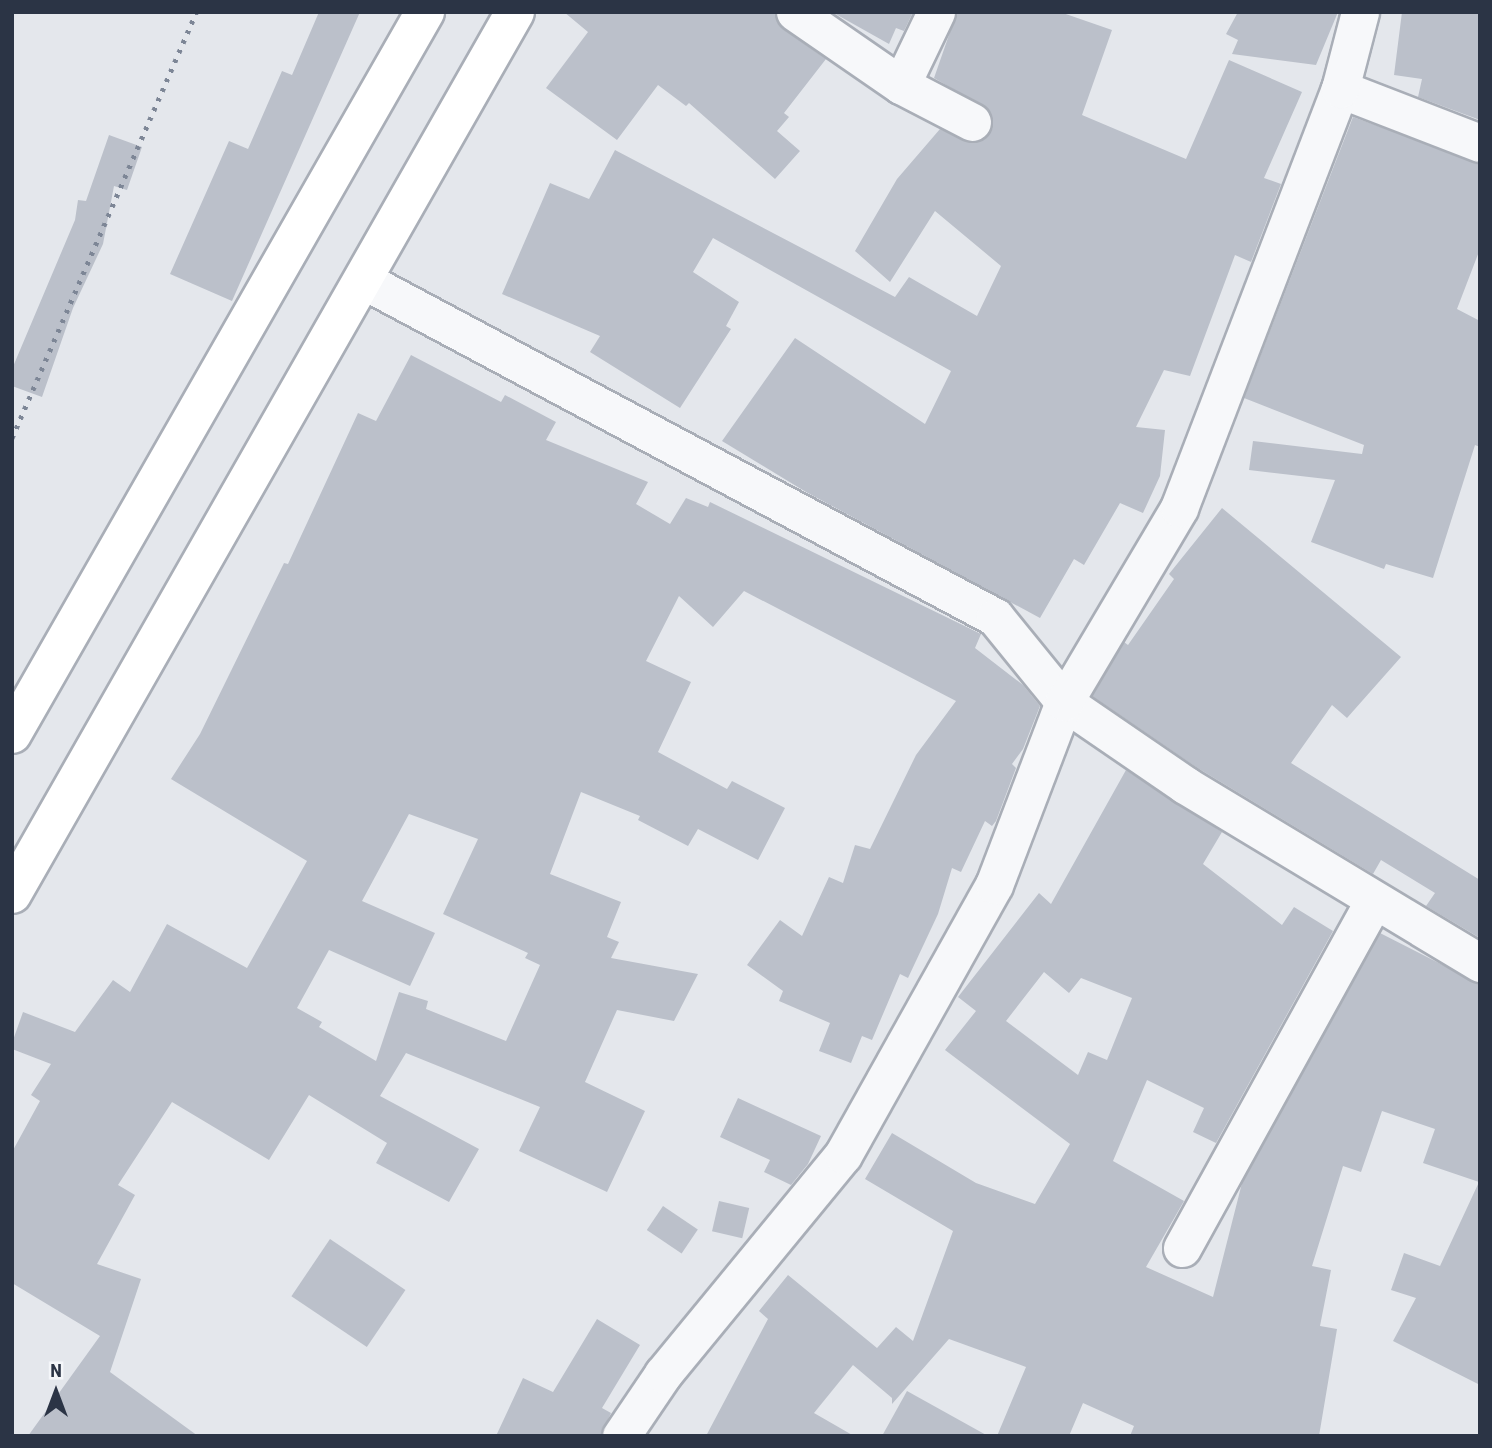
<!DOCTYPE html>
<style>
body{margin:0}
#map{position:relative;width:1492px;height:1448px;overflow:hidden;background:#e4e7ec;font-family:"Roboto Condensed",sans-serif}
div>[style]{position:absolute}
.building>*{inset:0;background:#bbc0ca;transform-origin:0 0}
.roads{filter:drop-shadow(2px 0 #a9aeb7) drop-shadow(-2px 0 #a9aeb7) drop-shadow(0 2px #a9aeb7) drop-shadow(0 -2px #a9aeb7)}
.minor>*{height:37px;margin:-18.5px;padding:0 18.5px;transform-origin:18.5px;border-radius:18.5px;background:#f7f8fa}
.trunk>*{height:38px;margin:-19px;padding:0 19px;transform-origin:19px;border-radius:19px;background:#fff}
.rail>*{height:5px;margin-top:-2.5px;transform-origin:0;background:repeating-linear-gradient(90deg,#7d8696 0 3.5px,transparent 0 10.5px)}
span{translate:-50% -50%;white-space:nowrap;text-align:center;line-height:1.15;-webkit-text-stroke:5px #f4f6f9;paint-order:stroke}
.frame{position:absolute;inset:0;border:14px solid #2b3445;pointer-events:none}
.north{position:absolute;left:21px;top:1357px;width:70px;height:70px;-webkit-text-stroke:5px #f4f6f9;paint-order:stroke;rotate:0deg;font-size:19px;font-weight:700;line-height:28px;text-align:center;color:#2b3445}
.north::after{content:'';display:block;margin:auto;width:24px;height:32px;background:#2b3445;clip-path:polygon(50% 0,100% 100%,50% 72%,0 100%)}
</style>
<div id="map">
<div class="building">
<i style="clip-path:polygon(319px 12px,360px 12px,232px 301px,170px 274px,229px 141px,248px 149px,282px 71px,292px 75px)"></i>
<i style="clip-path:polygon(564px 12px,774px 12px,783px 29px,826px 59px,784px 113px,789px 117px,777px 131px,800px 151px,775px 179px,689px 103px,686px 106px,658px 85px,617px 140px,546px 88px,588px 32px)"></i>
<i style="clip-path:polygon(832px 12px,913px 12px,904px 31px,896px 28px,889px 44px)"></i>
<i style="clip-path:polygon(957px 12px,1060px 12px,1112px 30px,1082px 115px,1186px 159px,1229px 60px,1302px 92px,1264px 178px,1281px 184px,1251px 262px,1235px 255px,1190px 376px,1164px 370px,1136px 427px,1165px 430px,1160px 476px,1143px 513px,1120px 503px,1084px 565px,1074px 559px,1040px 618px,806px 492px,722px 441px,795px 338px,925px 424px,951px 371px,713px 238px,693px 272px,739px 302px,726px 326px,731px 329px,680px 408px,590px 352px,600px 336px,502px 294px,550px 183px,589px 199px,615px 150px,895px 297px,909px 277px,977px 316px,1001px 266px,935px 211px,890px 282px,855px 251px,897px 179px,940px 129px,972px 143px,991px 131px,989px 110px,934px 78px)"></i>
<i style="clip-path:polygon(1238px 12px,1338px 12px,1316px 65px,1232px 54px,1238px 40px,1226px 34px)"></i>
<i style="clip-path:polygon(1402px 12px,1480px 12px,1480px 120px,1418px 97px,1422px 79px,1394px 75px)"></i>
<i style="clip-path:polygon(1353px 117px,1480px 163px,1480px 249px,1457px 309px,1480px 321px,1480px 447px,1475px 445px,1433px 578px,1386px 564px,1384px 569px,1311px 542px,1335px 480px,1249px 470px,1253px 441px,1362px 454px,1364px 445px,1244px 398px)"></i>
<i style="clip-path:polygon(109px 135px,142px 147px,127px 190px,114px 186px,103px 244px,73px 308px,42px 397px,12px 386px,12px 369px,75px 220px,78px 200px,86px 201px)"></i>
<i style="clip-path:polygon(evenodd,411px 355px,501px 402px,505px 395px,556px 422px,546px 440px,648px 482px,636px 504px,670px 524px,686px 498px,708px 507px,710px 502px,981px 634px,975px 648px,1023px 685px,1040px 706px,1023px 749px,1012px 764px,1016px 768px,996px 821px,992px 826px,985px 821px,961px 872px,952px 868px,938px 914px,908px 978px,900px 974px,872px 1040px,862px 1036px,851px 1063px,819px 1051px,830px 1023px,779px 1001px,783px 991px,747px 965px,780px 920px,802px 936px,829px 877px,843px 883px,855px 845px,870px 849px,916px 755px,956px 701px,744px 591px,713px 627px,679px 596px,646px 661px,691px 682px,658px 752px,727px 789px,732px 781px,785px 808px,758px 860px,698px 829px,688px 846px,638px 820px,640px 816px,581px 792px,550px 874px,621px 902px,607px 937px,619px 942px,611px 958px,698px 974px,674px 1021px,617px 1010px,585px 1082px,645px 1111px,607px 1192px,519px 1151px,540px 1107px,406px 1053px,380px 1096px,479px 1149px,449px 1202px,376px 1163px,387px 1143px,309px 1095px,269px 1160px,172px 1102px,118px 1185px,135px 1195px,97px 1264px,141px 1279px,110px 1372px,198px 1436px,28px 1436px,100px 1336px,12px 1283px,12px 1152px,40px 1101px,31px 1095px,51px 1064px,12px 1049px,12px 1043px,23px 1012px,75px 1032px,113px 980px,130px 992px,167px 924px,247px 968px,307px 861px,171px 779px,200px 734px,284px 563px,288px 564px,358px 413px,376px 421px,411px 355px,409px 814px,478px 839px,443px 914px,528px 953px,525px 958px,540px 965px,506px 1041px,426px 1009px,428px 1001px,399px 992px,376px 1061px,319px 1027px,322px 1022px,297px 1008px,329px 950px,410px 986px,435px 933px,362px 901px,409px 814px)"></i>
<i style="clip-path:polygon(1222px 508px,1401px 657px,1347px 718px,1332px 705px,1291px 763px,1480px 880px,1480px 938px,1426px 906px,1435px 893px,1381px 860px,1373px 874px,1196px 767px,1092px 696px,1124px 642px,1128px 645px,1174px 579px,1169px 574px)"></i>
<i style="clip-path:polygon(evenodd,1126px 770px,1222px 832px,1203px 864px,1282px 925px,1294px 907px,1333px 931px,1216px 1143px,1193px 1132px,1204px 1108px,1147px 1080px,1113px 1161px,1184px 1201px,1146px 1267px,1213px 1297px,1242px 1183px,1380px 933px,1480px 984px,1480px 1385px,1393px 1341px,1416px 1298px,1391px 1290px,1404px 1253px,1440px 1266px,1479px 1182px,1423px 1163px,1435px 1129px,1382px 1111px,1361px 1172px,1343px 1166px,1312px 1266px,1331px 1270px,1320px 1326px,1337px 1329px,1319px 1436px,1130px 1436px,1134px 1426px,1083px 1403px,1069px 1436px,997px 1436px,1026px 1367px,949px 1339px,892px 1404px,892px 1398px,853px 1365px,814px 1413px,854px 1436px,706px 1436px,768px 1319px,759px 1311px,788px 1275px,877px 1348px,896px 1327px,913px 1341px,953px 1231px,865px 1179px,892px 1133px,976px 1183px,1035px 1204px,1070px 1144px,945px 1050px,976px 1011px,958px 997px,1039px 893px,1051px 904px,1126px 770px,1044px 972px,1069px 993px,1081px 978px,1132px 998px,1107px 1060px,1088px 1052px,1078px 1075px,1006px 1021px,1044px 972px)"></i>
<i style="clip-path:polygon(738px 1098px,821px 1136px,808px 1164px,791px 1185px,764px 1172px,770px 1160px,720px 1137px)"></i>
<i style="left:719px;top:1201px;width:31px;height:31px;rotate:13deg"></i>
<i style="left:663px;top:1206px;width:42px;height:29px;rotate:34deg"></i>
<i style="left:330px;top:1239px;width:91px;height:69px;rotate:34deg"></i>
<i style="clip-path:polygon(597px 1319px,640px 1345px,602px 1408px,611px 1413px,600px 1436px,496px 1436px,523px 1378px,553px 1392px)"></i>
<i style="clip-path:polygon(907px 1391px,988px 1436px,882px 1436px)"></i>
</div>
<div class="roads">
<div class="minor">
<i style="left:795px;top:12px;width:129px;rotate:34.6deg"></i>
<i style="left:901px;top:85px;width:80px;rotate:27.5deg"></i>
<i style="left:901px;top:85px;width:81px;rotate:-64.4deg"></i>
<i style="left:1340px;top:89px;width:150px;rotate:21.1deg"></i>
<i style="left:365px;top:281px;width:714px;rotate:28.07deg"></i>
<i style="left:995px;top:617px;width:109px;rotate:50.9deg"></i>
<i style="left:1064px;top:702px;width:147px;rotate:34.4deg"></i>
<i style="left:1185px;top:785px;width:345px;rotate:31.1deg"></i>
<i style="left:1182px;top:1248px;width:395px;rotate:-61.1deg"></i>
<i style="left:621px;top:1436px;width:75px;rotate:-55.9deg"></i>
<i style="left:663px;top:1374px;width:283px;rotate:-50.6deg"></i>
<i style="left:843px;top:1155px;width:309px;rotate:-60.8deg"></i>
<i style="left:994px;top:885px;width:196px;rotate:-69.1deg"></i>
<i style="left:1064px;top:702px;width:226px;rotate:-59.3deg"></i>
<i style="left:1179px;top:508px;width:449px;rotate:-69deg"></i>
<i style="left:1340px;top:89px;width:80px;rotate:-75.4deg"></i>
</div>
<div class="trunk">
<i style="left:12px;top:734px;width:832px;rotate:-60.23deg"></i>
<i style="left:12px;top:894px;width:1015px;rotate:-60.3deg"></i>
</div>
</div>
<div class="rail">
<i style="left:12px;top:438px;width:464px;rotate:-66.6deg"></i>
</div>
<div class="frame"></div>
<div class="north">N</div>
</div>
